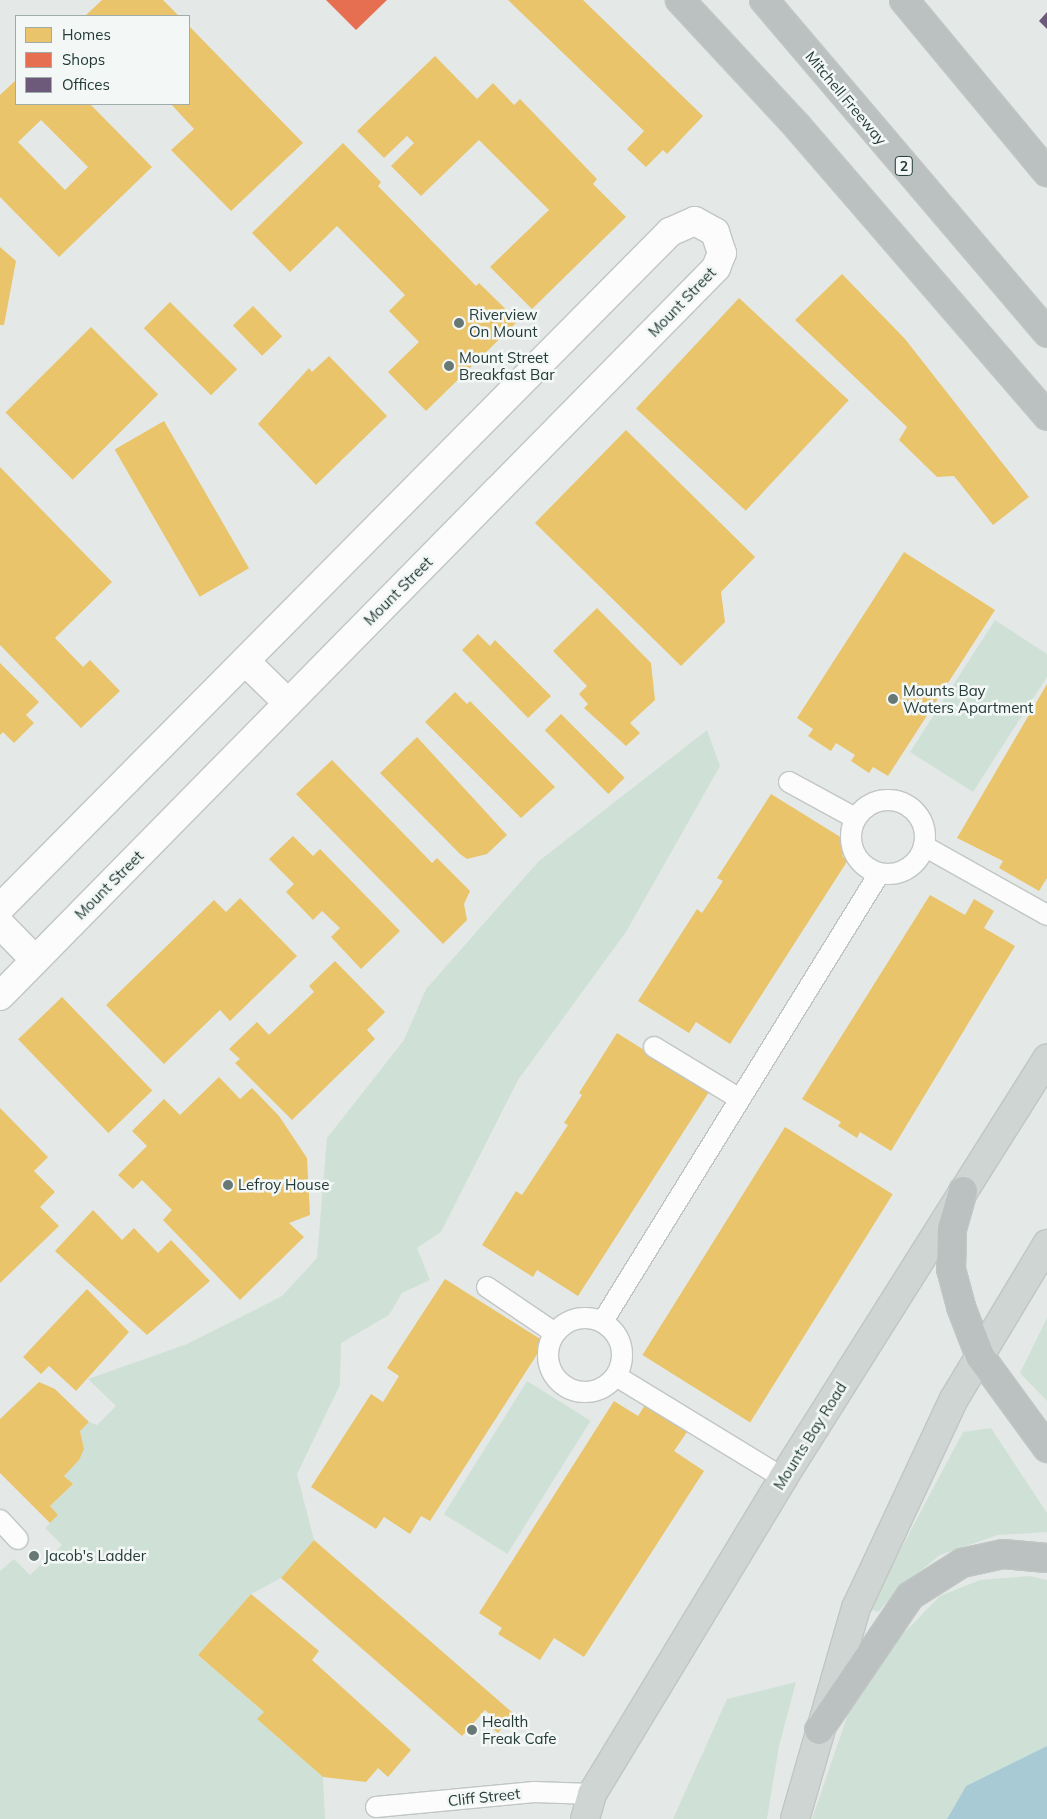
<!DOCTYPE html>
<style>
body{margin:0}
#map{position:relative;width:1047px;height:1819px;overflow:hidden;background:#e4e9e7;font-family:Mulish,sans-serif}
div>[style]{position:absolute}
.green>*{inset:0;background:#cfe1d6;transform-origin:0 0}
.water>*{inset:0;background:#a8cad4}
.homes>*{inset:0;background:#e9c46a;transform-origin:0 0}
.shops>*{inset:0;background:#e76f51}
.offices>*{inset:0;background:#6d597a}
.roads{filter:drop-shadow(1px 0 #c1c6c4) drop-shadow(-1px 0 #c1c6c4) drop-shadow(0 1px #c1c6c4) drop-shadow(0 -1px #c1c6c4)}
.service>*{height:20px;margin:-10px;padding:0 10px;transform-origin:10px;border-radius:10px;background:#fbfcfb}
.service>.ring{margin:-10px;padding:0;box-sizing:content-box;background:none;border:20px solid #fbfcfb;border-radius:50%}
.minor>*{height:28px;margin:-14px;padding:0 14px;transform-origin:14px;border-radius:14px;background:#fbfcfb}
.primary>*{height:28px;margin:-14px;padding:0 14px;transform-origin:14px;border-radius:14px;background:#ced5d3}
.motorway>*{height:28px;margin:-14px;padding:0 14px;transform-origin:14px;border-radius:14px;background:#bbc1c1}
.dots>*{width:14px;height:14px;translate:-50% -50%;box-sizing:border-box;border:2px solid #f3f8f6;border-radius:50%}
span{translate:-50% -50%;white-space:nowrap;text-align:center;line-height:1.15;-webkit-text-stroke:5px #f3f8f6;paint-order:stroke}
.shield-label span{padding:1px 4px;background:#f3f8f6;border:1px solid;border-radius:4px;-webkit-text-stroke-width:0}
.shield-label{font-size:14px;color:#243b37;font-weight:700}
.street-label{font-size:15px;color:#243b37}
.poi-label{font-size:15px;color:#243b37}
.left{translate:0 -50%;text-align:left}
.legend{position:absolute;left:15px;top:15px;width:175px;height:90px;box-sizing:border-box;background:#f3f8f6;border:1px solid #a0acaa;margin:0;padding:6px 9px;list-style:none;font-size:15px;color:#243b37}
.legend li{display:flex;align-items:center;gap:10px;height:25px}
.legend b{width:25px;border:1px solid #a0acaa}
</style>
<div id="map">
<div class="green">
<i style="clip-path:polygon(995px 620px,1047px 654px,1047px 677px,973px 792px,910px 752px)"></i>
<i style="clip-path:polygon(707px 730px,720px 766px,626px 932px,518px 1080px,441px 1232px,417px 1248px,430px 1280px,402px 1293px,389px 1315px,341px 1343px,340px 1385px,297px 1474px,314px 1540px,281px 1578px,251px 1594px,198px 1655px,264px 1712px,258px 1720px,323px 1777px,325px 1819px,0 1819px,0 1571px,14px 1559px,30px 1575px,62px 1545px,45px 1528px,58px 1515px,50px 1506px,73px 1484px,64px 1476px,84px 1450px,80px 1431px,89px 1422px,97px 1425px,116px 1406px,88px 1379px,187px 1344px,282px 1296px,317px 1258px,327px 1138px,404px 1040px,426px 989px,539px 861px)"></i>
<i style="clip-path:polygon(1047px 1318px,1047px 1401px,1020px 1373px)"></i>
<i style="left:527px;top:1381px;width:75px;height:157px;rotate:32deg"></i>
<i style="clip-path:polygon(991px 1428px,1047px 1513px,1047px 1532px,998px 1535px,940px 1555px,903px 1585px,878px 1612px,869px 1609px,963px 1432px)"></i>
<i style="clip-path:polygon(1029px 1576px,1047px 1580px,1047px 1746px,966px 1786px,947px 1819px,812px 1819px,850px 1708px,896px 1641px,940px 1596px,980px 1580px)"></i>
<i style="clip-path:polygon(796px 1682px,779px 1746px,767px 1819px,673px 1819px,727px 1699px)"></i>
</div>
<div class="water">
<i style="clip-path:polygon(1047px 1746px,1047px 1819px,947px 1819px,966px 1786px)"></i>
</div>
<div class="homes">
<i style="clip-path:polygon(102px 0,163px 0,179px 16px,85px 16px)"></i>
<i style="clip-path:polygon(508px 0,583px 0,703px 116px,667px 154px,663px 150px,646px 167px,627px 149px,644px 131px)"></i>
<i style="clip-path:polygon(189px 26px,303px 143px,231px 211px,171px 150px,194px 129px,171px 104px,189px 104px)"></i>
<i style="clip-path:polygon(435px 56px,477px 99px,493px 83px,514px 105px,520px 99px,597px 179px,593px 184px,626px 217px,532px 309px,490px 267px,549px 210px,479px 140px,421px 196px,391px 166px,414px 143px,407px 136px,384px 158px,357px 131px)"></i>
<i style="clip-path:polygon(evenodd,16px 80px,16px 104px,90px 104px,152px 167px,59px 257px,0 197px,0 95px,16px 80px,41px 120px,88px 167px,65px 190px,18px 142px,41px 120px)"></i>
<i style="clip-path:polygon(343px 143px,381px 182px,378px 186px,476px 286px,479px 283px,518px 321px,426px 411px,388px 372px,419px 342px,389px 311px,405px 295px,337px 226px,290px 272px,252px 233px)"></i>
<i style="clip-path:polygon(0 247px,16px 261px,4px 325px,0 325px)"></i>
<i style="clip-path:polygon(842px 274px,905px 339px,1029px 497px,993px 525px,954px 476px,937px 477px,899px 440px,907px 427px,795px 320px)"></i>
<i style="left:739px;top:298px;width:150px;height:151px;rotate:43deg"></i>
<i style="left:170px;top:302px;width:95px;height:37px;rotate:45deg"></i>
<i style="left:253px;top:306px;width:42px;height:28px;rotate:46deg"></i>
<i style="left:91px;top:327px;width:95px;height:121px;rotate:45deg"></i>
<i style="clip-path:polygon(329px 356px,387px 416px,316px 485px,258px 424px,309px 368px,312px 372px)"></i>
<i style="left:164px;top:421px;width:170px;height:57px;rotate:60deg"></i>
<i style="clip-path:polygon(626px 430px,755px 557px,721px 592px,725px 622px,681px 666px,535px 523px)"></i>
<i style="clip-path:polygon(0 467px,112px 582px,55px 638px,83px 667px,90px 660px,120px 691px,81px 728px,0 645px)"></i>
<i style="clip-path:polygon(904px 552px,995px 610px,888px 776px,873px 767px,869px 773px,851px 761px,855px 755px,836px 743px,831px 751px,808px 736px,813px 729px,797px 718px)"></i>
<i style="clip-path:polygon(597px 608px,651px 663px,655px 700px,630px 723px,640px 733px,626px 746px,584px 708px,588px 704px,579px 694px,587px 686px,553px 651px)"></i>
<i style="clip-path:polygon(478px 634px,490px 646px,495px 640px,551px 696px,528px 718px,462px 650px)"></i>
<i style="clip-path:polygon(0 663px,39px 702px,26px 715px,34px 723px,14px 743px,3px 732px,0 735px)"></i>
<i style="clip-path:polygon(1047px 684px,1047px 878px,1039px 891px,999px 868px,1003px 861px,957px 838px)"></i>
<i style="clip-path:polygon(455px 692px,467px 704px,470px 701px,555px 787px,521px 818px,425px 722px)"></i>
<i style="left:561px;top:714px;width:90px;height:23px;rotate:45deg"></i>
<i style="clip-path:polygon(417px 737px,507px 835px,487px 854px,467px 859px,460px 854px,380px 773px)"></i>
<i style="clip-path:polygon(332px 760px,432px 863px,437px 858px,470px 891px,464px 904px,467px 920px,443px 944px,296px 794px)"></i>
<i style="clip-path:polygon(771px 794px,850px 843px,842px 856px,848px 860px,730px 1044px,696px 1022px,689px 1033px,638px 1001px,697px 909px,702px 913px,723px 881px,717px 878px)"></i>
<i style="clip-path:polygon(293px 836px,313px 856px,320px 849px,400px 931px,361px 969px,331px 937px,340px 928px,322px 911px,313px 920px,286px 892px,294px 884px,269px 859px)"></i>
<i style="clip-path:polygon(930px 895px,965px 915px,974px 899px,994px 911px,984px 928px,1015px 946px,891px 1151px,860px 1132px,857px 1138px,838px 1126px,841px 1122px,802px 1099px)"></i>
<i style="clip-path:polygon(240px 898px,297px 956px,230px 1021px,220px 1010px,164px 1064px,106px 1005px,214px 900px,226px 912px)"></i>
<i style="clip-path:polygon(335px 961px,385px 1012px,367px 1030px,375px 1039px,292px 1120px,235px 1063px,240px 1059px,229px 1049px,257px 1022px,269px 1035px,314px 992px,309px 986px)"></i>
<i style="left:62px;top:997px;width:130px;height:61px;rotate:46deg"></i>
<i style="clip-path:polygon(617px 1033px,644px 1050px,647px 1044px,709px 1092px,578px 1296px,537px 1270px,533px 1277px,482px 1245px,516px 1191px,522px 1195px,568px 1125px,564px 1123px,582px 1095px,579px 1093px)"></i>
<i style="clip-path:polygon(219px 1077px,240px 1099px,252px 1088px,279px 1116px,307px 1158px,310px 1215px,289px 1223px,304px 1237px,240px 1300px,163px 1220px,172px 1210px,142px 1180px,133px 1189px,118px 1175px,147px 1146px,132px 1131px,164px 1099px,180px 1115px)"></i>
<i style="clip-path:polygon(0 1108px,48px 1157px,34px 1171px,55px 1192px,40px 1207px,59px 1226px,0 1283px)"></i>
<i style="left:785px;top:1127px;width:127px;height:269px;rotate:32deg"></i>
<i style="clip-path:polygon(93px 1210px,122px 1240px,134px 1228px,158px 1253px,171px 1240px,210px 1281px,147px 1335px,55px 1251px)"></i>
<i style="clip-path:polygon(445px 1279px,545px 1342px,430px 1521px,421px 1516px,410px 1534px,384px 1517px,376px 1529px,311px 1487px,371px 1394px,383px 1402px,399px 1376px,387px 1368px)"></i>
<i style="clip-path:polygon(87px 1289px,129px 1332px,76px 1391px,49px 1366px,41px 1374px,23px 1357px)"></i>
<i style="clip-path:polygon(39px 1382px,55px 1389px,89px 1422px,80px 1431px,84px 1449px,79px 1460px,64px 1476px,73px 1484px,50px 1506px,58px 1515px,50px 1523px,0 1473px,0 1419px)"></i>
<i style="clip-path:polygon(614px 1401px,638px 1416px,645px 1405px,687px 1432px,674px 1451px,704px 1471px,584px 1657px,554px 1638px,540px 1660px,498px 1634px,502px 1628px,479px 1613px)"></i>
<i style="clip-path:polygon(314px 1540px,514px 1714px,498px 1733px,487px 1724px,493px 1717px,485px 1710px,462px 1736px,281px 1578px)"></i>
<i style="clip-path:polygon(251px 1594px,319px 1651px,312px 1660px,411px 1750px,388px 1777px,378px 1768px,366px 1782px,323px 1777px,257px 1719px,264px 1712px,198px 1655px)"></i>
</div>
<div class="shops">
<i style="clip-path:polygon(326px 0,387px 0,356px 30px)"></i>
</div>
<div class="offices">
<i style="clip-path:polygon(1047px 12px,1047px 29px,1039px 21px)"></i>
</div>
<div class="roads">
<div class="service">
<i style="left:789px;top:782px;width:75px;rotate:28.6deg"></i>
<i class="ring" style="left:851px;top:800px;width:54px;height:54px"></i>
<i style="left:924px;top:846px;width:141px;rotate:29.3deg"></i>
<i style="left:654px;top:1047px;width:100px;rotate:31.2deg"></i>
<i style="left:487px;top:1287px;width:82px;rotate:34.1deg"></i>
<i class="ring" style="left:548px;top:1318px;width:54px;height:54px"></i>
<i style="left:603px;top:1321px;width:525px;rotate:-58.31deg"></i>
<i style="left:616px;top:1376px;width:196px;rotate:31.4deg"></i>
<i style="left:0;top:1520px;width:26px;rotate:47deg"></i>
<i style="left:376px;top:1807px;width:159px;rotate:-5.4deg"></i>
<i style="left:534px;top:1792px;width:58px;rotate:2deg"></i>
</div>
<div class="minor">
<i style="left:245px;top:661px;width:60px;rotate:44.3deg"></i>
<i style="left:0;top:908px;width:952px;rotate:-45.26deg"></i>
<i style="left:670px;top:232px;width:27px;rotate:-24deg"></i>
<i style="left:695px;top:221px;width:23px;rotate:29deg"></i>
<i style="left:715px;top:232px;width:22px;rotate:72deg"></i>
<i style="left:722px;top:253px;width:16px;rotate:112deg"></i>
<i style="left:716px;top:268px;width:1021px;rotate:134.52deg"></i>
<i style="left:0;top:924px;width:50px;rotate:45.8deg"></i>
</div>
<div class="primary">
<i style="left:585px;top:1819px;width:26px;rotate:-74deg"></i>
<i style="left:592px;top:1794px;width:369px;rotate:-58.8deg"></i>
<i style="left:783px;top:1478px;width:496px;rotate:-57.8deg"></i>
<i style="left:795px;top:1819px;width:220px;rotate:-73.9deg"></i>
<i style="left:856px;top:1608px;width:231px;rotate:-64.9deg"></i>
<i style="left:954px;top:1399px;width:181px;rotate:-59deg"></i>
</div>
<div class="motorway">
<i style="left:680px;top:0;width:172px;rotate:47.1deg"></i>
<i style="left:797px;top:126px;width:383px;rotate:49.2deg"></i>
<i style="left:764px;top:0;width:437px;rotate:49.6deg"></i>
<i style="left:904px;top:0;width:224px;rotate:50.3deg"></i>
<i style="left:963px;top:1191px;width:40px;rotate:106deg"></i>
<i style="left:952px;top:1229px;width:40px;rotate:91.4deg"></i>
<i style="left:951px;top:1269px;width:39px;rotate:75deg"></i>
<i style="left:961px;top:1307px;width:53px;rotate:68.8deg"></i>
<i style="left:980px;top:1356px;width:114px;rotate:53.9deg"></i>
<i style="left:819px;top:1730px;width:162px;rotate:-55.8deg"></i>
<i style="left:910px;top:1596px;width:62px;rotate:-32.4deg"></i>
<i style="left:962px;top:1563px;width:42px;rotate:-12.4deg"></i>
<i style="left:1003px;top:1554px;width:44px;rotate:5.2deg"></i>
</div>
</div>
<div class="dots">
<i style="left:459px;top:323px;background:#677875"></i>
<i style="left:449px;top:366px;background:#677875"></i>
<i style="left:893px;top:699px;background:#677875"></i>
<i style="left:228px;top:1185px;background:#677875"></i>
<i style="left:34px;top:1556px;background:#677875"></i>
<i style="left:472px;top:1730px;background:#677875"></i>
</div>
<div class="shield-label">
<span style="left:904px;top:166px">2</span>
</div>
<div class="street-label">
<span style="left:846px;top:98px;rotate:50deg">Mitchell Freeway</span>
<span style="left:682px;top:302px;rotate:-46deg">Mount Street</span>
<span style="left:398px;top:591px;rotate:-45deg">Mount Street</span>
<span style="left:109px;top:885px;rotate:-45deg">Mount Street</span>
<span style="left:810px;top:1436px;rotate:-58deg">Mounts Bay Road</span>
<span style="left:484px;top:1797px;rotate:-6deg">Cliff Street</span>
</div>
<div class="poi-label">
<span class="left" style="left:469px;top:323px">Riverview<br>On Mount</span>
<span class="left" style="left:459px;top:366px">Mount Street<br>Breakfast Bar</span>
<span class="left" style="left:903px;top:699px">Mounts Bay<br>Waters Apartment</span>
<span class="left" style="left:238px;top:1185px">Lefroy House</span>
<span class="left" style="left:44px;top:1556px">Jacob's Ladder</span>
<span class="left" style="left:482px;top:1730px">Health<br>Freak Cafe</span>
</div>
<ul class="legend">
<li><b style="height:14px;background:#e9c46a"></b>Homes</li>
<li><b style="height:14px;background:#e76f51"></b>Shops</li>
<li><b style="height:14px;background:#6d597a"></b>Offices</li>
</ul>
</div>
